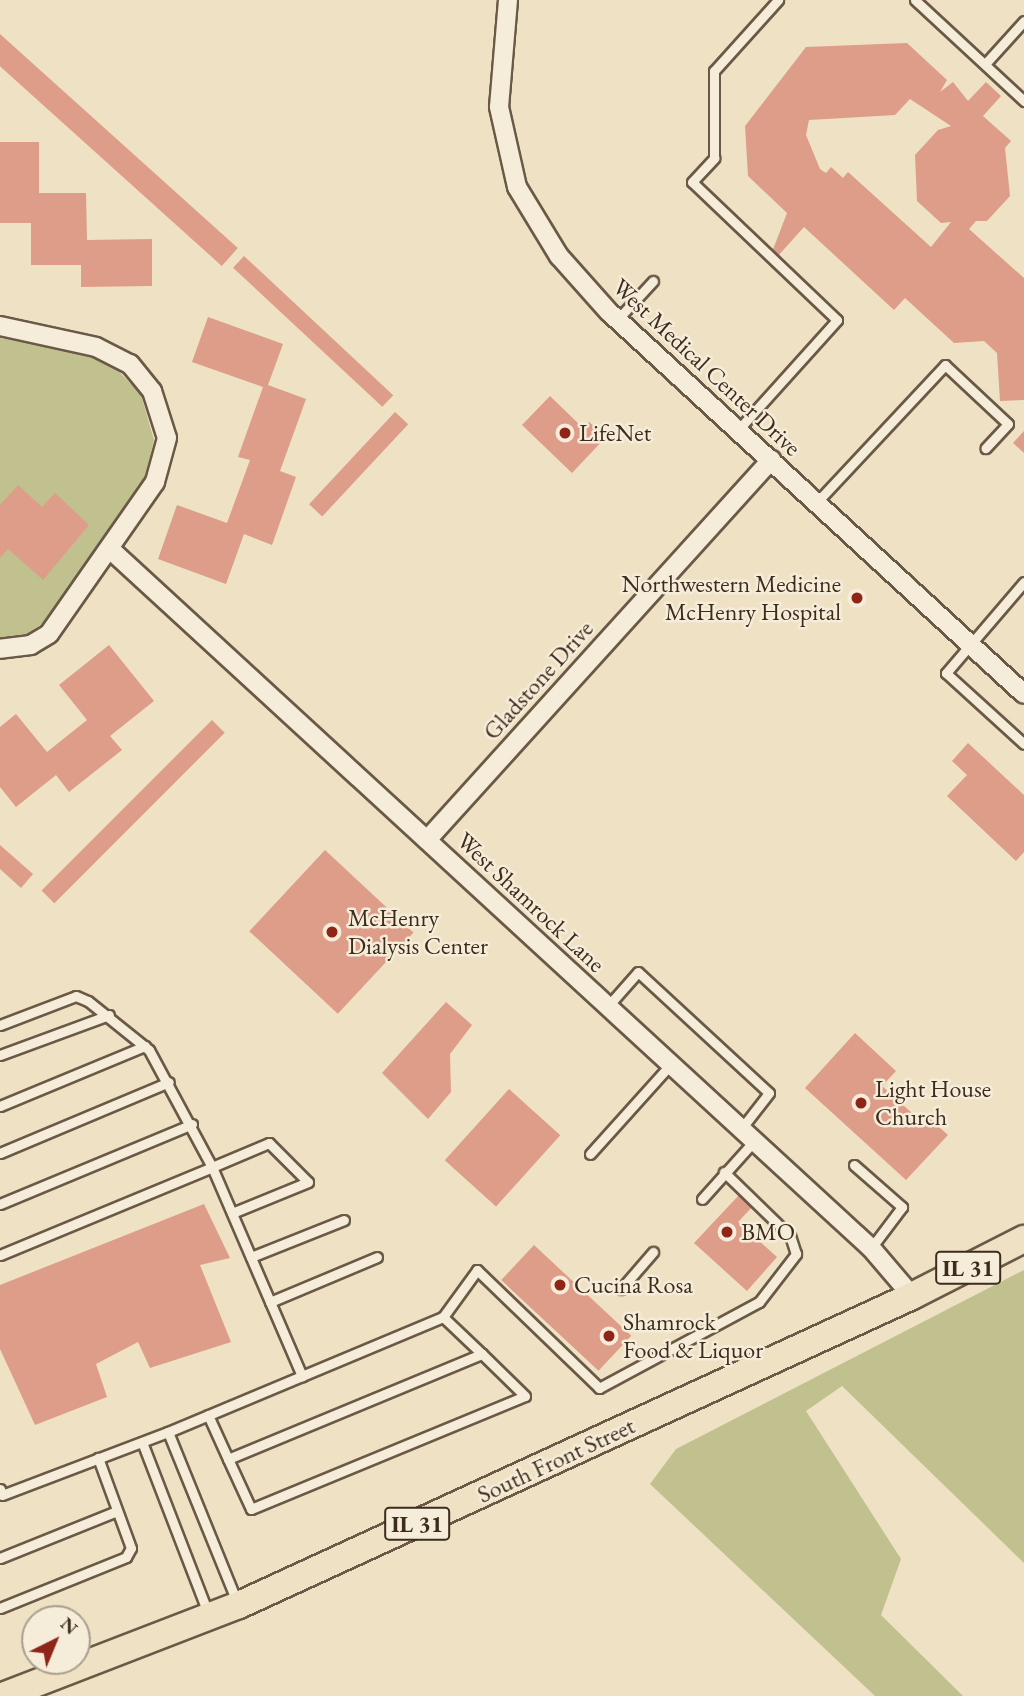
<!DOCTYPE html>
<style>
body{margin:0}
#map{position:relative;width:1024px;height:1696px;overflow:hidden;background:#efe1c4;font-family:"EB Garamond",serif}
div>[style]{position:absolute}
.green>*{inset:0;background:#c1c08f}
.building>*{inset:0;background:#dd9d89;transform-origin:0 0}
.roads{filter:drop-shadow(2px 0 #6a5946) drop-shadow(-2px 0 #6a5946) drop-shadow(0 2px #6a5946) drop-shadow(0 -2px #6a5946)}
.lane>*{height:9px;margin:-4.5px;padding:0 4.5px;transform-origin:4.5px;border-radius:4.5px;background:#f5ecd9}
.street>*{height:18px;margin:-9px;padding:0 9px;transform-origin:9px;border-radius:9px;background:#f5ecd9}
.primary>*{height:26px;margin:-13px;padding:0 13px;transform-origin:13px;border-radius:13px;background:#efe1c4}
.dots>*{width:19px;height:19px;translate:-50% -50%;box-sizing:border-box;border:4px solid #f5ecd9;border-radius:50%}
span{translate:-50% -50%;white-space:nowrap;text-align:center;line-height:1.15;-webkit-text-stroke:5px #f5ecd9;paint-order:stroke}
.shield-label span{padding:2px 5px;background:#f5ecd9;border:2px solid;border-radius:5px;-webkit-text-stroke-width:0}
.shield-label{font-size:23px;color:#3d2c1c;font-weight:700}
.street-label{font-size:24px;color:#3d2c1c}
.poi-label{font-size:24px;color:#3d2c1c}
.left{translate:0 -50%;text-align:left}
.right{translate:-100% -50%;text-align:right}
.north{position:absolute;left:21px;top:1605px;width:70px;height:70px;box-sizing:border-box;background:#f5ecd9;border:2px solid #ab9f8d;border-radius:50%;rotate:43deg;font-size:19px;font-weight:700;line-height:28px;text-align:center;color:#3d2c1c}
.north::after{content:'';display:block;margin:auto;width:24px;height:32px;background:#8f2418;clip-path:polygon(50% 0,100% 100%,50% 72%,0 100%)}
</style>
<div id="map">
<div class="green">
<i style="clip-path:polygon(0 338px,87px 353px,114px 366px,141px 395px,154px 440px,144px 482px,49px 619px,25px 635px,7px 638px,0 638px)"></i>
<i style="clip-path:polygon(1024px 1270px,1024px 1563px,842px 1386px,806px 1411px,901px 1559px,881px 1615px,963px 1696px,875px 1696px,650px 1484px,676px 1449px)"></i>
</div>
<div class="building">
<i style="left:0;top:34px;width:320px;height:24px;rotate:42deg"></i>
<i style="clip-path:polygon(evenodd,907px 43px,947px 80px,940px 92px,953px 82px,968px 101px,986px 82px,1001px 96px,983px 116px,1011px 141px,1005px 148px,1010px 196px,987px 221px,976px 221px,969px 229px,1024px 278px,1024px 400px,1000px 401px,997px 353px,984px 341px,954px 343px,905px 298px,894px 310px,804px 227px,777px 257px,772px 252px,787px 213px,748px 176px,745px 126px,806px 47px,907px 43px,910px 99px,951px 126px,938px 130px,915px 155px,917px 201px,941px 223px,951px 222px,931px 247px,848px 172px,843px 178px,831px 167px,826px 173px,820px 169px,806px 135px,809px 120px,895px 115px,910px 99px)"></i>
<i style="clip-path:polygon(0 142px,39px 142px,39px 193px,86px 193px,87px 240px,152px 239px,152px 286px,81px 287px,81px 265px,31px 265px,31px 223px,0 223px)"></i>
<i style="left:244px;top:256px;width:204px;height:16px;rotate:43deg"></i>
<i style="clip-path:polygon(208px 317px,283px 344px,268px 385px,306px 399px,280px 471px,296px 477px,272px 545px,244px 534px,226px 584px,158px 559px,177px 505px,227px 523px,250px 460px,238px 457px,263px 387px,192px 362px)"></i>
<i style="clip-path:polygon(550px 396px,583px 428px,589px 422px,606px 437px,572px 473px,522px 425px)"></i>
<i style="left:395px;top:412px;width:18px;height:126px;rotate:43deg"></i>
<i style="clip-path:polygon(1024px 431px,1024px 453px,1013px 443px)"></i>
<i style="clip-path:polygon(18px 485px,42px 507px,55px 493px,89px 525px,43px 580px,8px 549px,0 558px,0 505px)"></i>
<i style="clip-path:polygon(109px 645px,154px 701px,110px 736px,122px 750px,69px 792px,56px 775px,16px 807px,0 787px,0 727px,16px 714px,47px 752px,87px 720px,59px 685px)"></i>
<i style="left:212px;top:720px;width:18px;height:241px;rotate:45deg"></i>
<i style="clip-path:polygon(968px 743px,1024px 795px,1024px 852px,1016px 861px,947px 796px,967px 775px,952px 761px)"></i>
<i style="clip-path:polygon(0 845px,33px 874px,21px 888px,0 869px)"></i>
<i style="left:325px;top:850px;width:121px;height:111px;rotate:43deg"></i>
<i style="clip-path:polygon(446px 1002px,472px 1025px,450px 1054px,451px 1092px,428px 1119px,382px 1073px)"></i>
<i style="clip-path:polygon(855px 1033px,896px 1071px,882px 1086px,924px 1124px,929px 1118px,948px 1135px,906px 1180px,805px 1088px)"></i>
<i style="left:509px;top:1089px;width:69px;height:96px;rotate:42deg"></i>
<i style="clip-path:polygon(740px 1194px,753px 1206px,738px 1222px,777px 1257px,747px 1291px,694px 1243px)"></i>
<i style="clip-path:polygon(204px 1204px,230px 1258px,200px 1265px,231px 1342px,150px 1368px,138px 1342px,96px 1364px,107px 1397px,35px 1425px,0 1349px,0 1285px)"></i>
<i style="left:534px;top:1245px;width:133px;height:48px;rotate:43deg"></i>
</div>
<div class="roads">
<div class="lane">
<i style="left:915px;top:0;width:149px;rotate:42.8deg"></i>
<i style="left:985px;top:64px;width:58px;rotate:-47.8deg"></i>
<i style="left:617px;top:320px;width:53px;rotate:-47.3deg"></i>
<i style="left:738px;top:430px;width:148px;rotate:-48deg"></i>
<i style="left:837px;top:320px;width:200px;rotate:-136.4deg"></i>
<i style="left:692px;top:182px;width:33px;rotate:-47deg"></i>
<i style="left:714px;top:158px;width:87px;rotate:-90deg"></i>
<i style="left:714px;top:71px;width:96px;rotate:-48deg"></i>
<i style="left:816px;top:503px;width:189px;rotate:-46.9deg"></i>
<i style="left:945px;top:365px;width:86px;rotate:43.1deg"></i>
<i style="left:1008px;top:424px;width:33px;rotate:133deg"></i>
<i style="left:1024px;top:582px;width:120px;rotate:130.6deg"></i>
<i style="left:946px;top:673px;width:105px;rotate:42.3deg"></i>
<i style="left:608px;top:1006px;width:45px;rotate:-48.6deg"></i>
<i style="left:638px;top:972px;width:178px;rotate:42.7deg"></i>
<i style="left:769px;top:1093px;width:46px;rotate:127.9deg"></i>
<i style="left:0;top:1025px;width:81px;rotate:-20.9deg"></i>
<i style="left:76px;top:996px;width:13px;rotate:23deg"></i>
<i style="left:88px;top:1001px;width:78px;rotate:38.8deg"></i>
<i style="left:149px;top:1050px;width:133px;rotate:61.7deg"></i>
<i style="left:212px;top:1167px;width:62px;rotate:-22.8deg"></i>
<i style="left:269px;top:1143px;width:55px;rotate:45deg"></i>
<i style="left:308px;top:1182px;width:82px;rotate:157.8deg"></i>
<i style="left:0;top:1055px;width:116px;rotate:-20.2deg"></i>
<i style="left:0;top:1106px;width:157px;rotate:-22.5deg"></i>
<i style="left:0;top:1153px;width:183px;rotate:-22.8deg"></i>
<i style="left:590px;top:1154px;width:121px;rotate:-48deg"></i>
<i style="left:854px;top:1165px;width:64px;rotate:41.2deg"></i>
<i style="left:902px;top:1207px;width:51px;rotate:127.1deg"></i>
<i style="left:702px;top:1199px;width:78px;rotate:-48.1deg"></i>
<i style="left:0;top:1204px;width:208px;rotate:-22.6deg"></i>
<i style="left:0;top:1255px;width:230px;rotate:-22.5deg"></i>
<i style="left:212px;top:1167px;width:228px;rotate:66.7deg"></i>
<i style="left:251px;top:1257px;width:100px;rotate:-21.7deg"></i>
<i style="left:621px;top:1289px;width:49px;rotate:-49.1deg"></i>
<i style="left:270px;top:1302px;width:116px;rotate:-22.8deg"></i>
<i style="left:208px;top:1415px;width:48px;rotate:65.6deg"></i>
<i style="left:228px;top:1459px;width:275px;rotate:-22.5deg"></i>
<i style="left:482px;top:1354px;width:54px;rotate:-136.5deg"></i>
<i style="left:168px;top:1432px;width:186px;rotate:67.9deg"></i>
<i style="left:142px;top:1442px;width:183px;rotate:68.9deg"></i>
<i style="left:228px;top:1459px;width:55px;rotate:65.3deg"></i>
<i style="left:251px;top:1509px;width:296px;rotate:-22.4deg"></i>
<i style="left:525px;top:1396px;width:60px;rotate:-135.7deg"></i>
<i style="left:0;top:1489px;width:6px;rotate:72deg"></i>
<i style="left:2px;top:1495px;width:178px;rotate:-20.8deg"></i>
<i style="left:168px;top:1432px;width:298px;rotate:-22.7deg"></i>
<i style="left:443px;top:1317px;width:58px;rotate:-54.1deg"></i>
<i style="left:477px;top:1270px;width:170px;rotate:44deg"></i>
<i style="left:599px;top:1388px;width:182px;rotate:-28.3deg"></i>
<i style="left:759px;top:1302px;width:61px;rotate:-52.4deg"></i>
<i style="left:796px;top:1254px;width:19px;rotate:-108deg"></i>
<i style="left:790px;top:1236px;width:92px;rotate:-135.9deg"></i>
<i style="left:0;top:1558px;width:126px;rotate:-21.9deg"></i>
<i style="left:0;top:1608px;width:136px;rotate:-22deg"></i>
<i style="left:126px;top:1557px;width:10px;rotate:-61deg"></i>
<i style="left:131px;top:1548px;width:96px;rotate:-110.1deg"></i>
</div>
<div class="street">
<i style="left:508px;top:0;width:107px;rotate:94.8deg"></i>
<i style="left:499px;top:107px;width:82px;rotate:77.3deg"></i>
<i style="left:517px;top:187px;width:81px;rotate:58.7deg"></i>
<i style="left:559px;top:256px;width:74px;rotate:48.3deg"></i>
<i style="left:608px;top:311px;width:565px;rotate:42.63deg"></i>
<i style="left:0;top:326px;width:98px;rotate:12.3deg"></i>
<i style="left:96px;top:347px;width:38px;rotate:27deg"></i>
<i style="left:130px;top:364px;width:35px;rotate:51deg"></i>
<i style="left:152px;top:391px;width:49px;rotate:72.3deg"></i>
<i style="left:167px;top:438px;width:46px;rotate:105.3deg"></i>
<i style="left:155px;top:482px;width:185px;rotate:124.9deg"></i>
<i style="left:49px;top:634px;width:21px;rotate:149deg"></i>
<i style="left:31px;top:645px;width:31px;rotate:173deg"></i>
<i style="left:111px;top:550px;width:1032px;rotate:42.57deg"></i>
<i style="left:871px;top:1248px;width:63px;rotate:49.5deg"></i>
<i style="left:427px;top:840px;width:513px;rotate:-47.85deg"></i>
</div>
<div class="primary">
<i style="left:3px;top:1696px;width:253px;rotate:-21.1deg"></i>
<i style="left:239px;top:1605px;width:741px;rotate:-24.66deg"></i>
<i style="left:912px;top:1296px;width:126px;rotate:-27deg"></i>
</div>
</div>
<div class="dots">
<i style="left:565px;top:433px;background:#8f2418"></i>
<i style="left:857px;top:598px;background:#8f2418"></i>
<i style="left:332px;top:932px;background:#8f2418"></i>
<i style="left:861px;top:1103px;background:#8f2418"></i>
<i style="left:727px;top:1232px;background:#8f2418"></i>
<i style="left:560px;top:1285px;background:#8f2418"></i>
<i style="left:609px;top:1336px;background:#8f2418"></i>
</div>
<div class="shield-label">
<span style="left:968px;top:1268px">IL 31</span>
<span style="left:417px;top:1524px">IL 31</span>
</div>
<div class="street-label">
<span style="left:707px;top:367px;rotate:43deg">West Medical Center Drive</span>
<span style="left:538px;top:680px;rotate:-48deg">Gladstone Drive</span>
<span style="left:531px;top:902px;rotate:43deg">West Shamrock Lane</span>
<span style="left:556px;top:1460px;rotate:-25deg">South Front Street</span>
</div>
<div class="poi-label">
<span class="left" style="left:579px;top:433px">LifeNet</span>
<span class="right" style="left:841px;top:598px">Northwestern Medicine<br>McHenry Hospital</span>
<span class="left" style="left:348px;top:932px">McHenry<br>Dialysis Center</span>
<span class="left" style="left:875px;top:1103px">Light House<br>Church</span>
<span class="left" style="left:741px;top:1232px">BMO</span>
<span class="left" style="left:574px;top:1285px">Cucina Rosa</span>
<span class="left" style="left:623px;top:1336px">Shamrock<br>Food &amp; Liquor</span>
</div>
<div class="north">N</div>
</div>
